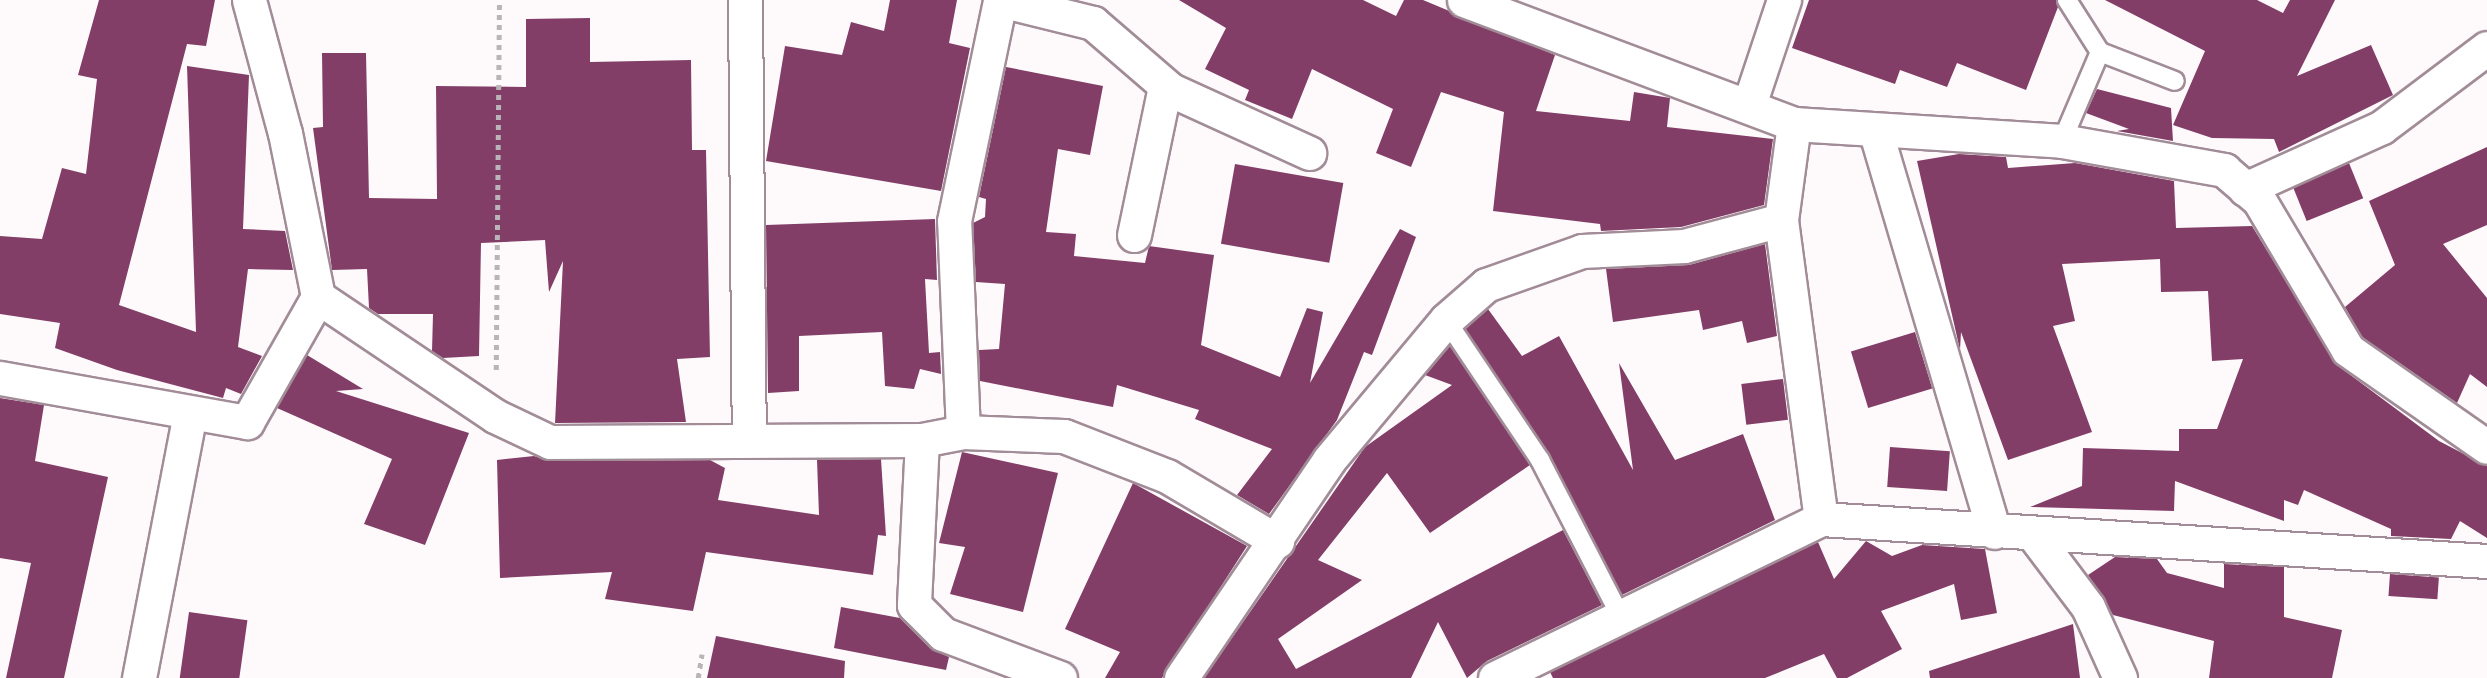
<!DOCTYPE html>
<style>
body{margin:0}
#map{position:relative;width:2487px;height:678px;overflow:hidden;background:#fefafc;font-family:"Noto Sans",sans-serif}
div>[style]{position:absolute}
.building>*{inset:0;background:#833e67;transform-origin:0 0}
.path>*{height:4.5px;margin-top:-2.25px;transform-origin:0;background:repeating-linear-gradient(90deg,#b9b4b7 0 5px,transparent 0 10px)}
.roads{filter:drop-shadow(2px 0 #a18c97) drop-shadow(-2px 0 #a18c97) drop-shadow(0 2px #a18c97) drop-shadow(0 -2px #a18c97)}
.service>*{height:18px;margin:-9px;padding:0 9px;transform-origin:9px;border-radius:9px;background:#fff}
.minor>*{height:33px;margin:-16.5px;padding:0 16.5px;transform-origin:16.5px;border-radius:16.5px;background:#fff}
span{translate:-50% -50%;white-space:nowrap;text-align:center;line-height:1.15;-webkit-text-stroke:7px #fff;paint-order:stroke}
</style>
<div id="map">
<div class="building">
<i style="clip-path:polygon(99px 0,215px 0,206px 46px,187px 44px,119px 305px,196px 332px,187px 66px,249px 75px,243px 229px,285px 231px,293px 270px,248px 269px,238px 347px,262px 356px,241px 394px,226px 388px,223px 398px,117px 370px,55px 348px,60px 323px,0 314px,0 236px,42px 239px,62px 168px,86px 174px,97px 79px,78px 75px)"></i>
<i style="clip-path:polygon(890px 0,957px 0,949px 43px,970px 48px,941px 191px,766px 161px,785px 46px,842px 55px,851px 22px,884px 31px)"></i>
<i style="clip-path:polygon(1179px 0,1363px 0,1396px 16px,1404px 0,1423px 0,1555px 55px,1536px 111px,1630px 121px,1634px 92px,1670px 98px,1667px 127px,1773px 139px,1764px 205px,1681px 227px,1601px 231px,1600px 224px,1493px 211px,1504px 112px,1441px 92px,1411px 167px,1376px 153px,1393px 109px,1312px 69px,1292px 119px,1245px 100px,1249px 90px,1205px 69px,1226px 28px)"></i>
<i style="clip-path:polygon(1809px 0,2056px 0,2058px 7px,2026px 90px,1957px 63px,1947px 87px,1900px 70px,1895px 84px,1792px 48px)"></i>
<i style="clip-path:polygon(2105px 0,2257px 0,2283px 13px,2290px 0,2335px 0,2297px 76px,2371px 45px,2393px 95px,2279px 152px,2274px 139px,2212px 138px,2173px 125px,2205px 51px)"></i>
<i style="clip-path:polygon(590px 18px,590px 62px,691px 60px,692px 150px,706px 150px,710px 357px,677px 359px,686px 422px,555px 423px,563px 261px,549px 292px,545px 240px,481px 243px,479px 356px,443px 358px,432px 351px,433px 314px,378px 314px,369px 308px,367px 269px,332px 270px,313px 128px,323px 127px,322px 53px,366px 53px,369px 198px,437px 199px,436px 86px,526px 87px,526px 19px)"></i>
<i style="clip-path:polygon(1006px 67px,1103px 86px,1090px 155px,1058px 149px,1046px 232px,1076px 234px,1074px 256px,1145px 263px,1149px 246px,1214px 255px,1201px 345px,1280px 377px,1307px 308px,1323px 312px,1310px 383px,1400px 229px,1416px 237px,1372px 355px,1364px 352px,1337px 420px,1269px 514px,1237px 495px,1272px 449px,1195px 419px,1199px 410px,1117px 385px,1113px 407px,980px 381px,979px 350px,999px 349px,1005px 284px,976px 282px,973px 223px,985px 217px,986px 199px,979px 197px)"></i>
<i style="clip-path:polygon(2097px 89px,2171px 108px,2173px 141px,2117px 131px,2129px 129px,2086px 113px)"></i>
<i style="clip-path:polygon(2487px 147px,2487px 225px,2443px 244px,2487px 298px,2487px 387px,2470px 374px,2457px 403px,2362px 337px,2345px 307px,2395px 265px,2369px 201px)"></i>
<i style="clip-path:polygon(1959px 154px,2006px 157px,2008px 168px,2075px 163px,2174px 181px,2176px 228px,2252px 226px,2337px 365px,2439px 441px,2487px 466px,2487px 538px,2460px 521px,2451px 539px,2391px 536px,2391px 529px,2304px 490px,2298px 505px,2284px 500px,2284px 521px,2175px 481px,2174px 511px,2030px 507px,2082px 486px,2083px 448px,2179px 451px,2179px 429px,2217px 429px,2243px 359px,2212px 361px,2208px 291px,2161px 292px,2160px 259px,2062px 264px,2075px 321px,2053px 326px,2092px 432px,2008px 460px,1961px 332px,1960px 350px,1917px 161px)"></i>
<i style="left:2349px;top:163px;width:38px;height:61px;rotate:68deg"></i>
<i style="left:1235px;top:164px;width:110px;height:81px;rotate:10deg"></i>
<i style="clip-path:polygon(935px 219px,937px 280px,925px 279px,929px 353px,940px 352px,941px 374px,920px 369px,914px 389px,885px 386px,882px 332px,799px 336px,799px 391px,768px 393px,766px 225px)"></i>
<i style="clip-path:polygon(1765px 244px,1777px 336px,1747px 343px,1742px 321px,1703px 330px,1699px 310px,1613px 322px,1606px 269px,1689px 265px)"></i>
<i style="clip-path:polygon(1488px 309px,1522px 356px,1559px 336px,1633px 470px,1619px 363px,1675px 460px,1743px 434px,1775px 520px,1622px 595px,1549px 454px,1465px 329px)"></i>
<i style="left:1915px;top:332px;width:59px;height:67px;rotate:73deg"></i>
<i style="clip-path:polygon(1450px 346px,1530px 465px,1430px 533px,1387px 473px,1318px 560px,1362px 580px,1278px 639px,1296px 669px,1563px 530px,1602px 605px,1487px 661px,1467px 678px,1438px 622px,1411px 678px,1204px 678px,1365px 447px,1452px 385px,1425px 375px)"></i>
<i style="clip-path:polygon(307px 355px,363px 389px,336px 391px,469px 433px,425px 545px,364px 524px,392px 459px,277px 408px)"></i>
<i style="left:1783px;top:379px;width:41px;height:42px;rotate:83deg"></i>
<i style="clip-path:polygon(0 398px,44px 405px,35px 461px,108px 477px,64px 678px,6px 678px,31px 563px,0 558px)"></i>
<i style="left:1890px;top:447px;width:60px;height:40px;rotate:4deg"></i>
<i style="clip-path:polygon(962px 452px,1058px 473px,1023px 612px,950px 594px,965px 547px,939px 543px)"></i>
<i style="clip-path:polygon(534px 456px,550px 461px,710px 460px,725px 468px,718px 500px,819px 515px,817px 460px,881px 459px,886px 536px,878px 535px,873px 575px,706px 552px,693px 611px,605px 599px,612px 572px,500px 578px,497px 460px)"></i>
<i style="clip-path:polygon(1133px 483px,1247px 546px,1162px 678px,1105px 678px,1120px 652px,1065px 629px)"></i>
<i style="clip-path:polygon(1866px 541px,1892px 556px,1922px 545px,1985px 549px,1997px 613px,1961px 620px,1954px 584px,1881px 611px,1902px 649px,1847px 678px,1837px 678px,1824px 654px,1765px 678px,1553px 678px,1550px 672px,1818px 542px,1834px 579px)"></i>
<i style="clip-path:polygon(2115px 557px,2157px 559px,2167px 573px,2224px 588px,2224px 564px,2284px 567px,2284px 617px,2342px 630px,2332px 678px,2209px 678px,2214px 641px,2113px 615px,2088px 575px)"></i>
<i style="left:2390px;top:574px;width:49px;height:22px;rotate:4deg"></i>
<i style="clip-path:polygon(841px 607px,900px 618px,930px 648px,949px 657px,946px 670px,834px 648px)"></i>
<i style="left:189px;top:612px;width:59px;height:67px;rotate:8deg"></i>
<i style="clip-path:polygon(2073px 624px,2080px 678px,1930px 678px,1929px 671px)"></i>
<i style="clip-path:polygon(716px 636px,845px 661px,844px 678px,707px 678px)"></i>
</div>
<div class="path">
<i style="left:496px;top:370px;width:370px;rotate:-89.5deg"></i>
<i style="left:698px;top:678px;width:24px;rotate:-81deg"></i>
</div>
<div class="roads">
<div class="service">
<i style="left:2067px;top:0;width:62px;rotate:57.6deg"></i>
<i style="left:2062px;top:141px;width:97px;rotate:-66.9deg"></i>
<i style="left:2100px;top:52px;width:80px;rotate:21.1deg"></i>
<i style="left:1446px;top:320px;width:169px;rotate:56.1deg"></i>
<i style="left:1540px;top:460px;width:177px;rotate:62.7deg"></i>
</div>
<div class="minor">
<i style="left:249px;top:0;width:138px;rotate:74.9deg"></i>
<i style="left:285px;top:133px;width:167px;rotate:78.6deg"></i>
<i style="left:318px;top:297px;width:213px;rotate:33.9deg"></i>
<i style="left:495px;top:416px;width:61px;rotate:25.3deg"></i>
<i style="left:550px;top:442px;width:372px;rotate:-0.3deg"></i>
<i style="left:922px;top:440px;width:42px;rotate:-11deg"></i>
<i style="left:963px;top:432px;width:101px;rotate:2.3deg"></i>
<i style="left:1064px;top:436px;width:110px;rotate:21.2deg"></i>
<i style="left:1167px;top:476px;width:128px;rotate:30.6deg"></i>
<i style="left:745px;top:0;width:440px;rotate:89.5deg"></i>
<i style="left:1000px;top:0;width:96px;rotate:13.9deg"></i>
<i style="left:1093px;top:23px;width:103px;rotate:40.7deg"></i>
<i style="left:1171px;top:90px;width:152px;rotate:24.5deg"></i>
<i style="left:1464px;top:0;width:353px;rotate:20.6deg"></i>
<i style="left:1794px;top:124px;width:269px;rotate:3.6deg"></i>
<i style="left:2062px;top:141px;width:165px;rotate:10.1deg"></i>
<i style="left:2224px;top:170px;width:46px;rotate:40.6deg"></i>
<i style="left:2259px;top:200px;width:174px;rotate:59.3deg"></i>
<i style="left:2348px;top:350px;width:169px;rotate:34.9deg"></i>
<i style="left:1749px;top:105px;width:111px;rotate:-71.6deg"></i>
<i style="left:1876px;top:133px;width:416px;rotate:73.5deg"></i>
<i style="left:2245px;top:189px;width:150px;rotate:-24.3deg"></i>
<i style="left:2382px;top:127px;width:131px;rotate:-37deg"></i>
<i style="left:1781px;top:220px;width:302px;rotate:82.4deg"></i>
<i style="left:1134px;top:235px;width:152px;rotate:-78.2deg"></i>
<i style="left:0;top:378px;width:251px;rotate:10.1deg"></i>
<i style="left:247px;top:422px;width:144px;rotate:-60.4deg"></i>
<i style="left:963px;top:432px;width:211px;rotate:-92.4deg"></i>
<i style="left:954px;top:221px;width:226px;rotate:-78.2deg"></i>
<i style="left:922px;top:440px;width:165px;rotate:92.8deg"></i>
<i style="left:914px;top:605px;width:41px;rotate:45deg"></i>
<i style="left:943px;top:634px;width:125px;rotate:20.6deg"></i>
<i style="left:2033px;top:534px;width:91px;rotate:53deg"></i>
<i style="left:2088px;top:607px;width:78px;rotate:65.7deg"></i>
<i style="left:139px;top:678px;width:269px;rotate:-79.1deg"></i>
<i style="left:1181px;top:678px;width:263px;rotate:-55.8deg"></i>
<i style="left:1329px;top:460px;width:182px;rotate:-50.1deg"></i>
<i style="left:1446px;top:320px;width:53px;rotate:-41.2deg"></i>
<i style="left:1486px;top:285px;width:102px;rotate:-19.5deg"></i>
<i style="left:1582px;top:251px;width:102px;rotate:-2.8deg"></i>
<i style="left:1684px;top:246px;width:100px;rotate:-15deg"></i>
<i style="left:1781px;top:220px;width:97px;rotate:-82.3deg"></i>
<i style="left:1495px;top:678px;width:363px;rotate:-26deg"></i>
<i style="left:1821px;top:519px;width:667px;rotate:3.61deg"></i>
</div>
</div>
</div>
